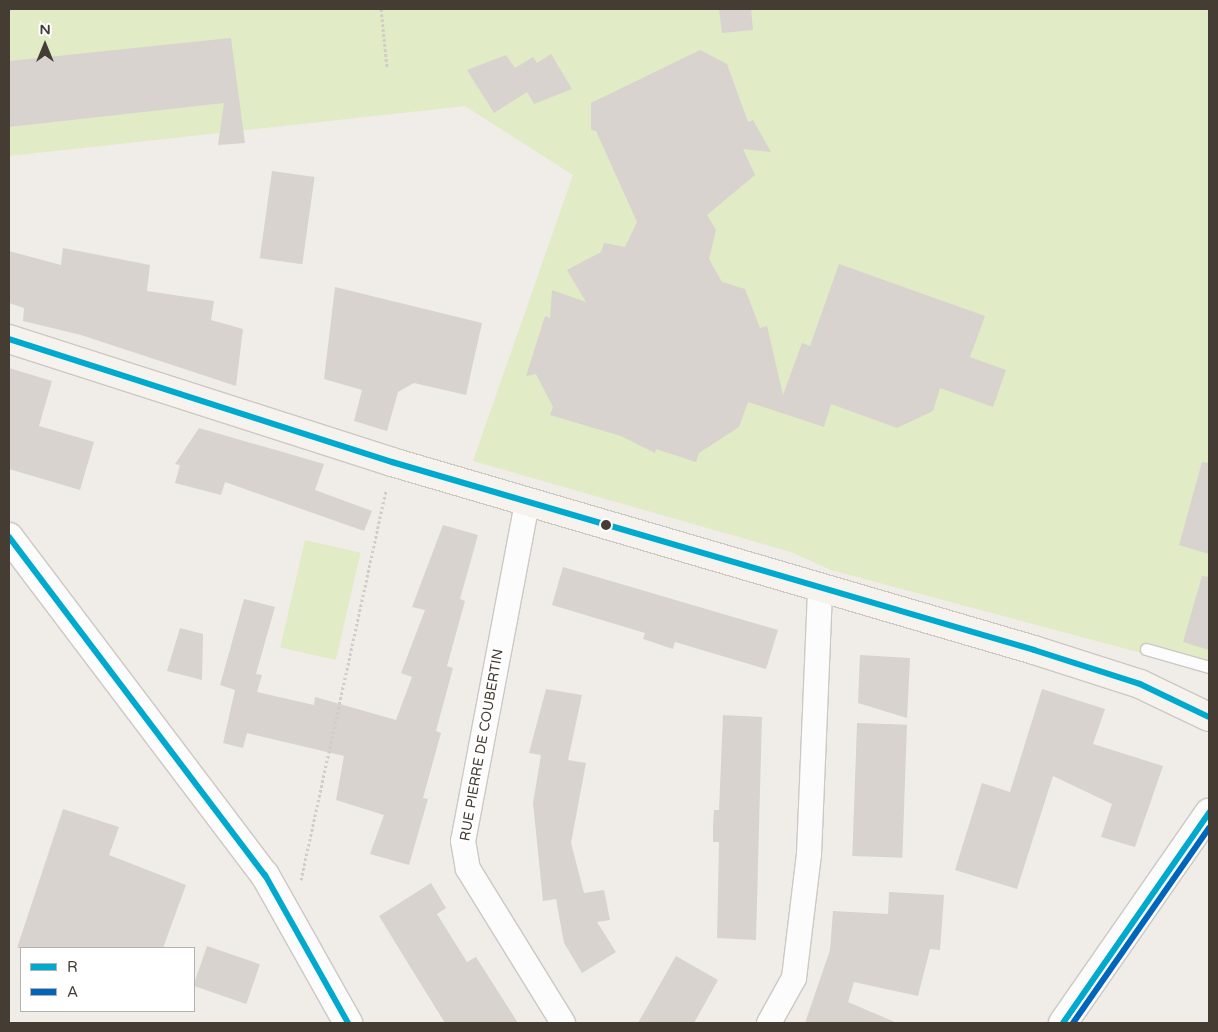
<!DOCTYPE html>
<style>
body{margin:0}
#map{position:relative;width:1218px;height:1032px;overflow:hidden;background:#f0ece8;font-family:"Varela Round",sans-serif}
div>[style]{position:absolute}
.green>*{inset:0;background:#e1ebc6;transform-origin:0 0}
.building>*{inset:0;background:#d8d3cf;transform-origin:0 0}
.path>*{height:3px;margin-top:-1.5px;transform-origin:0;background:repeating-linear-gradient(90deg,#d0cdc9 0 2.5px,transparent 0 5px)}
.roads{filter:drop-shadow(1px 0 #ccc8c4) drop-shadow(-1px 0 #ccc8c4) drop-shadow(0 1px #ccc8c4) drop-shadow(0 -1px #ccc8c4)}
.service>*{height:11px;margin:-5.5px;padding:0 5.5px;transform-origin:5.5px;border-radius:5.5px;background:#fdfcfc}
.minor>*{height:24px;margin:-12px;padding:0 12px;transform-origin:12px;border-radius:12px;background:#fdfcfc}
.tertiary>*{height:28px;margin:-14px;padding:0 14px;transform-origin:14px;border-radius:14px;background:#fdfcfc}
.secondary>*{height:28px;margin:-14px;padding:0 14px;transform-origin:14px;border-radius:14px;background:#f6f3ee}
.bus-1>*{height:6px;margin:-3px;padding:0 3px;transform-origin:3px;border-radius:3px;background:#00a9ce}
.bus-2>*{height:6px;margin:-3px;padding:0 3px;transform-origin:3px;border-radius:3px;background:#0065bd}
.dots>*{width:14px;height:14px;translate:-50% -50%;box-sizing:border-box;border:2px solid #fff;border-radius:50%}
span{translate:-50% -50%;white-space:nowrap;text-align:center;line-height:1.15;-webkit-text-stroke:4.5px #fff;paint-order:stroke}
.street-label{font-size:14px;color:#453c34}
.frame{position:absolute;inset:0;border:10px solid #453c34;pointer-events:none}
.legend{position:absolute;left:20px;top:947px;width:175px;height:65px;box-sizing:border-box;background:#fff;border:1px solid #b5b1ae;margin:0;padding:6px 9px;list-style:none;font-size:15px;color:#453c34}
.legend li{display:flex;align-items:center;gap:10px;height:25px}
.legend b{width:25px;border:1px solid #b5b1ae}
.north{position:absolute;left:20px;top:20px;width:50px;height:50px;-webkit-text-stroke:4px #fff;paint-order:stroke;rotate:0deg;font-size:14px;font-weight:700;line-height:20px;text-align:center;color:#453c34}
.north::after{content:'';display:block;margin:auto;width:18px;height:22px;background:#453c34;clip-path:polygon(50% 0,100% 100%,50% 72%,0 100%)}
</style>
<div id="map">
<div class="green">
<i style="clip-path:polygon(9px 9px,1209px 9px,1209px 671px,831px 570px,791px 552px,473px 461px,573px 175px,465px 106px,9px 156px)"></i>
<i style="left:305px;top:540px;width:57px;height:110px;rotate:13deg"></i>
</div>
<div class="building">
<i style="clip-path:polygon(719px 9px,751px 9px,753px 30px,722px 33px)"></i>
<i style="clip-path:polygon(231px 38px,245px 143px,218px 145px,224px 103px,9px 127px,9px 61px)"></i>
<i style="clip-path:polygon(700px 50px,727px 64px,748px 122px,753px 120px,771px 152px,743px 149px,755px 175px,707px 215px,716px 230px,709px 259px,722px 282px,745px 289px,760px 328px,767px 326px,783px 395px,802px 343px,810px 346px,839px 264px,985px 316px,970px 357px,1006px 370px,993px 407px,940px 388px,933px 411px,897px 428px,831px 404px,824px 427px,748px 402px,739px 427px,699px 453px,696px 462px,656px 449px,655px 453px,621px 436px,550px 415px,553px 407px,536px 374px,526px 376px,545px 316px,550px 318px,552px 290px,586px 302px,567px 270px,601px 252px,604px 243px,625px 247px,637px 222px,596px 131px,591px 130px,591px 103px)"></i>
<i style="clip-path:polygon(551px 54px,572px 89px,534px 104px,527px 92px,494px 113px,467px 70px,506px 55px,515px 68px,533px 57px,537px 63px)"></i>
<i style="left:272px;top:171px;width:43px;height:88px;rotate:8deg"></i>
<i style="clip-path:polygon(63px 248px,150px 265px,147px 291px,214px 301px,211px 320px,243px 329px,236px 386px,81px 335px,23px 321px,24px 308px,9px 303px,9px 251px,61px 265px)"></i>
<i style="clip-path:polygon(335px 287px,482px 323px,466px 395px,414px 383px,398px 392px,387px 431px,354px 421px,362px 390px,324px 379px)"></i>
<i style="clip-path:polygon(9px 368px,52px 381px,39px 426px,94px 442px,80px 490px,9px 469px)"></i>
<i style="clip-path:polygon(199px 428px,324px 464px,315px 490px,372px 511px,364px 531px,225px 482px,221px 495px,175px 483px,180px 465px,175px 464px)"></i>
<i style="clip-path:polygon(1202px 462px,1209px 463px,1209px 554px,1179px 545px)"></i>
<i style="clip-path:polygon(443px 525px,478px 535px,460px 599px,465px 601px,447px 666px,453px 668px,436px 731px,441px 733px,423px 798px,428px 799px,409px 865px,370px 854px,384px 815px,336px 800px,344px 756px,247px 733px,243px 748px,223px 743px,235px 690px,220px 685px,244px 599px,275px 607px,256px 674px,262px 675px,257px 692px,314px 705px,315px 697px,396px 720px,412px 677px,401px 673px,425px 610px,412px 607px)"></i>
<i style="clip-path:polygon(563px 567px,778px 630px,766px 669px,675px 642px,673px 649px,643px 639px,645px 633px,552px 605px)"></i>
<i style="clip-path:polygon(1202px 576px,1209px 577px,1209px 650px,1183px 642px)"></i>
<i style="clip-path:polygon(180px 628px,203px 634px,202px 680px,167px 671px)"></i>
<i style="clip-path:polygon(860px 655px,910px 658px,907px 718px,858px 703px)"></i>
<i style="clip-path:polygon(546px 689px,582px 695px,568px 760px,586px 763px,571px 843px,584px 893px,604px 890px,610px 920px,597px 922px,616px 952px,582px 973px,564px 943px,556px 899px,543px 901px,533px 803px,541px 755px,529px 753px)"></i>
<i style="clip-path:polygon(1042px 689px,1105px 709px,1093px 744px,1163px 766px,1135px 847px,1101px 837px,1112px 804px,1053px 776px,1017px 889px,955px 870px,982px 783px,1010px 792px)"></i>
<i style="clip-path:polygon(723px 715px,762px 717px,756px 940px,717px 938px,719px 842px,713px 842px,713px 826px,714px 810px,719px 810px)"></i>
<i style="left:857px;top:723px;width:50px;height:133px;rotate:2deg"></i>
<i style="clip-path:polygon(63px 809px,119px 827px,109px 855px,186px 885px,163px 948px,17px 948px)"></i>
<i style="clip-path:polygon(431px 883px,446px 908px,437px 914px,467px 962px,476px 957px,518px 1023px,445px 1023px,409px 965px,379px 916px)"></i>
<i style="clip-path:polygon(889px 892px,944px 895px,940px 950px,930px 949px,918px 996px,854px 982px,848px 1002px,897px 1023px,805px 1023px,830px 950px,833px 911px,888px 914px)"></i>
<i style="left:207px;top:946px;width:56px;height:42px;rotate:19deg"></i>
<i style="clip-path:polygon(676px 956px,718px 980px,694px 1023px,638px 1023px)"></i>
</div>
<div class="path">
<i style="left:381px;top:9px;width:58px;rotate:84.1deg"></i>
<i style="left:301px;top:880px;width:399px;rotate:-77.7deg"></i>
</div>
<div class="roads">
<div class="service">
<i style="left:1146px;top:649px;width:66px;rotate:15.9deg"></i>
</div>
<div class="minor">
<i style="left:527px;top:503px;width:344px;rotate:100.7deg"></i>
<i style="left:463px;top:841px;width:28px;rotate:80deg"></i>
<i style="left:468px;top:869px;width:181px;rotate:58.3deg"></i>
<i style="left:769px;top:1023px;width:51px;rotate:-60.9deg"></i>
<i style="left:794px;top:978px;width:125px;rotate:-83.1deg"></i>
<i style="left:809px;top:854px;width:267px;rotate:-87.6deg"></i>
</div>
<div class="tertiary">
<i style="left:9px;top:537px;width:424px;rotate:52.9deg"></i>
<i style="left:265px;top:875px;width:170px;rotate:60.7deg"></i>
<i style="left:1063px;top:1023px;width:256px;rotate:-55.2deg"></i>
</div>
<div class="secondary">
<i style="left:9px;top:339px;width:402px;rotate:17.8deg"></i>
<i style="left:392px;top:462px;width:669px;rotate:16.32deg"></i>
<i style="left:1034px;top:650px;width:111px;rotate:17.8deg"></i>
<i style="left:1140px;top:684px;width:76px;rotate:25.6deg"></i>
</div>
</div>
<div class="bus-1">
<i style="left:9px;top:339px;width:402px;rotate:17.8deg"></i>
<i style="left:392px;top:462px;width:669px;rotate:16.32deg"></i>
<i style="left:1034px;top:650px;width:111px;rotate:17.8deg"></i>
<i style="left:1140px;top:684px;width:76px;rotate:25.6deg"></i>
<i style="left:9px;top:537px;width:424px;rotate:52.9deg"></i>
<i style="left:265px;top:875px;width:170px;rotate:60.7deg"></i>
<i style="left:1063px;top:1023px;width:256px;rotate:-55.2deg"></i>
</div>
<div class="bus-2">
<i style="left:1073px;top:1023px;width:238px;rotate:-55.1deg"></i>
</div>
<div class="dots">
<i style="left:606px;top:525px;background:#453c34"></i>
</div>
<div class="street-label">
<span style="left:482px;top:745px;rotate:-80deg">RUE PIERRE DE COUBERTIN</span>
</div>
<div class="frame"></div>
<ul class="legend">
<li><b style="height:6px;background:#00a9ce"></b>R</li>
<li><b style="height:6px;background:#0065bd"></b>A</li>
</ul>
<div class="north">N</div>
</div>
